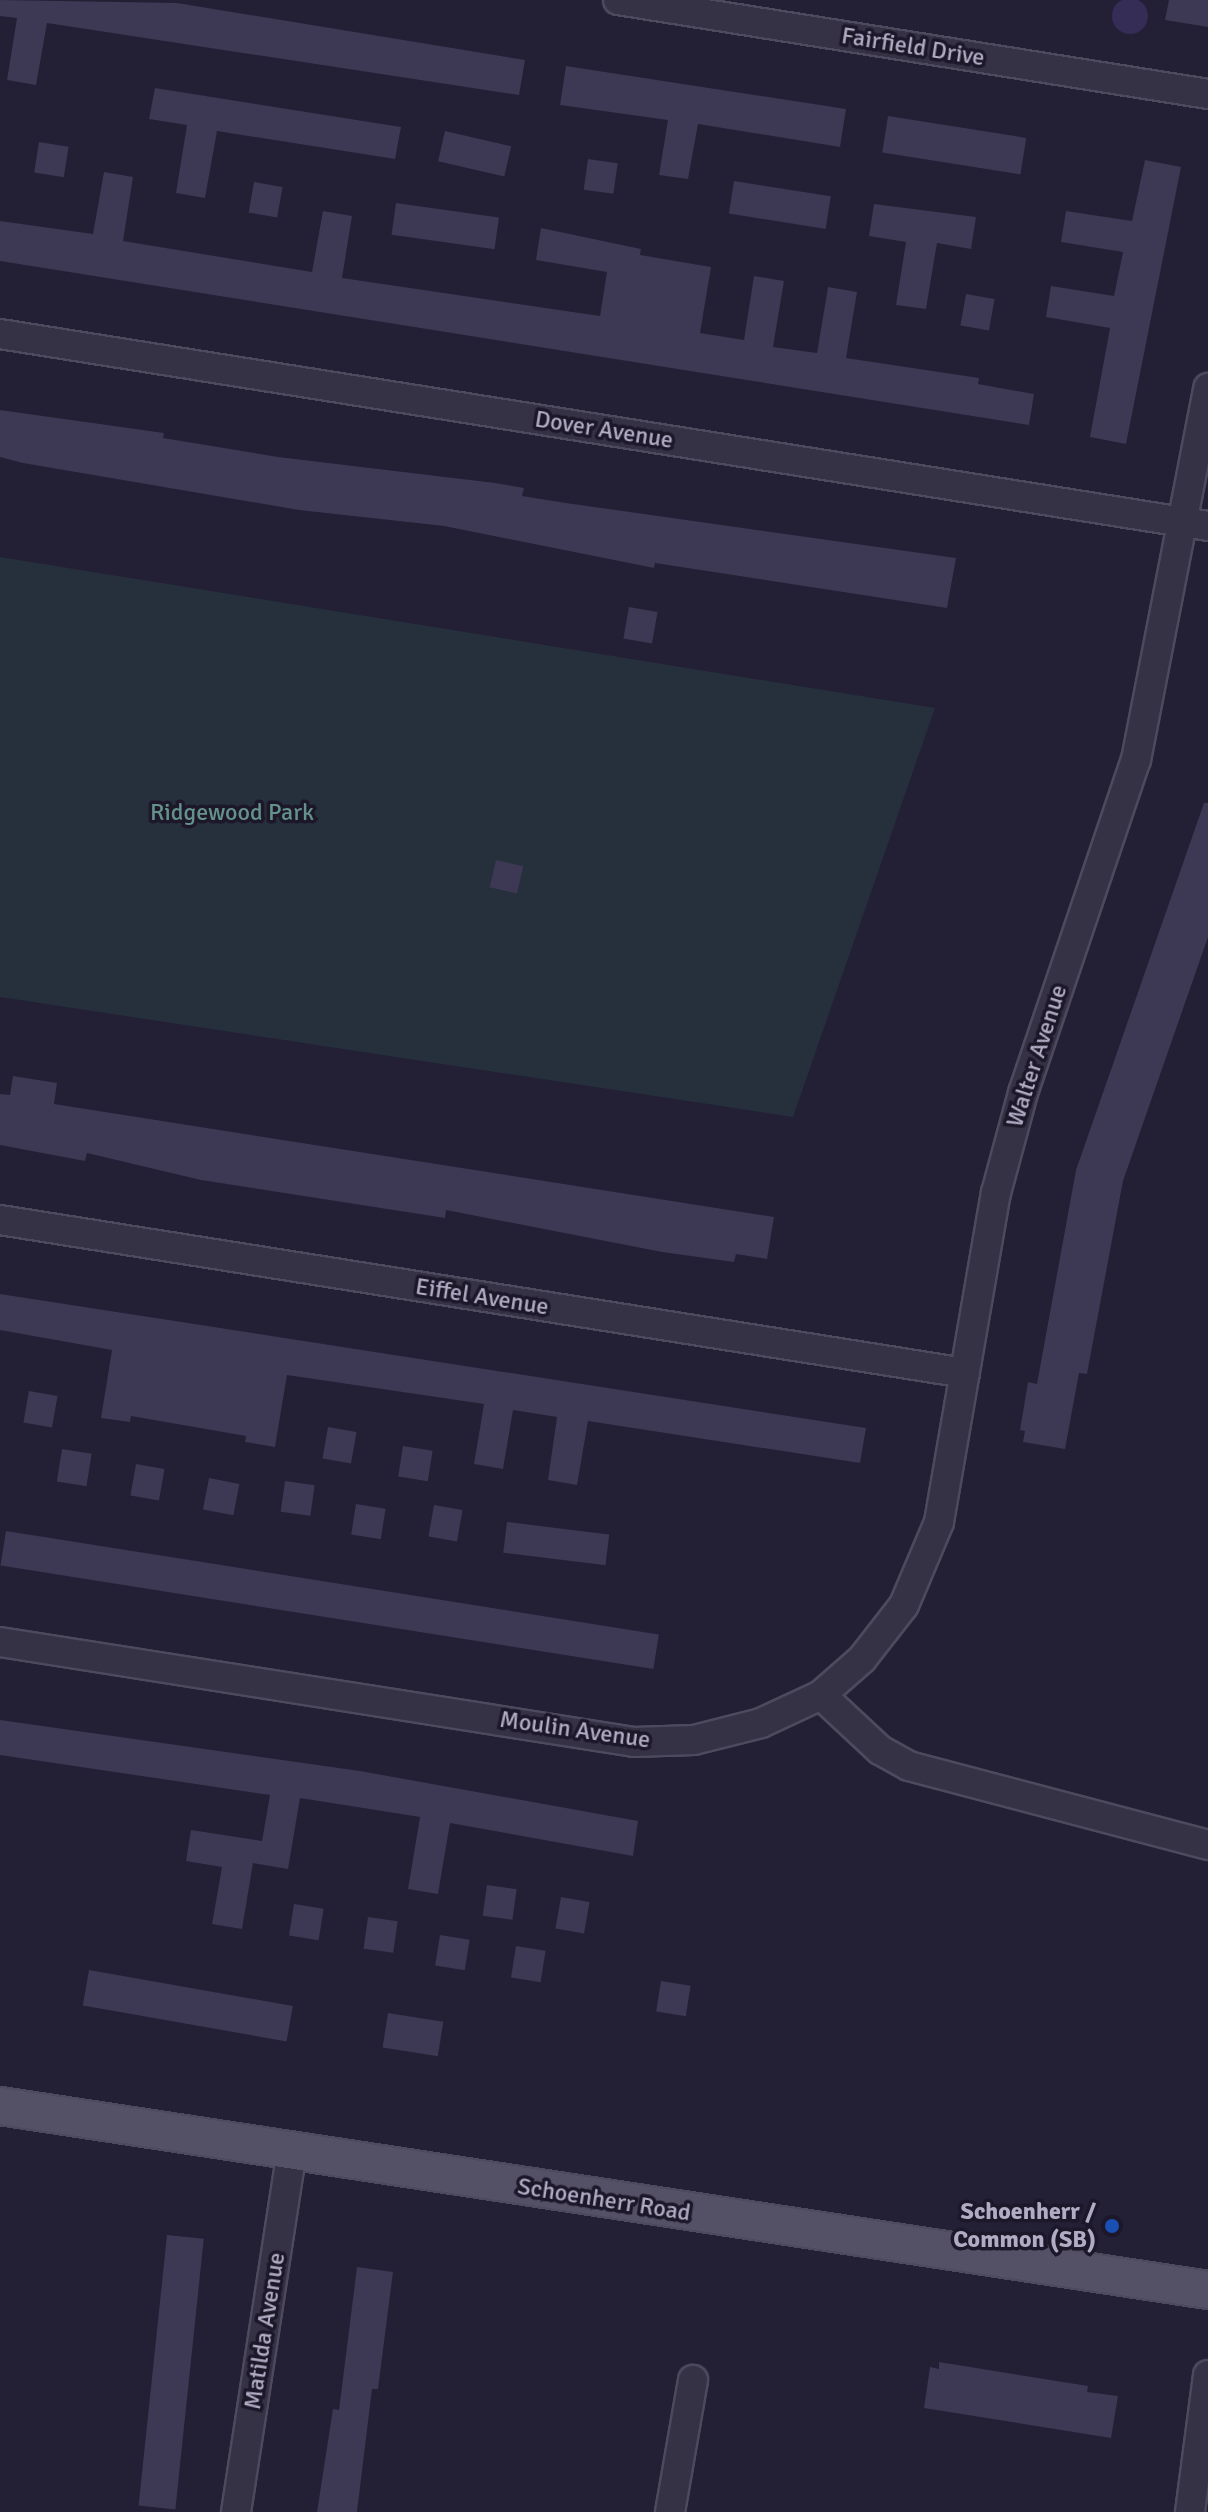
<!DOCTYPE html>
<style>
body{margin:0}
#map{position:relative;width:1208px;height:2512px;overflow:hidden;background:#231f35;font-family:Signika,sans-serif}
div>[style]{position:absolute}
.green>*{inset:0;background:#26303d}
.water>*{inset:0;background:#352d56}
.round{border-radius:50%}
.building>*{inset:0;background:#3d3853;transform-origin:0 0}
.roads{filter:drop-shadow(2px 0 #4e4a5e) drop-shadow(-2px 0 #4e4a5e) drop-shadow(0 2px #4e4a5e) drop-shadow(0 -2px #4e4a5e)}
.minor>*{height:28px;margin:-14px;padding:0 14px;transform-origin:14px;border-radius:14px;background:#363246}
.major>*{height:36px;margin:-18px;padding:0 18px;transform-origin:18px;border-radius:18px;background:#545066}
.dots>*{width:22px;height:22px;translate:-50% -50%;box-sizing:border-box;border:4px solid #1c182a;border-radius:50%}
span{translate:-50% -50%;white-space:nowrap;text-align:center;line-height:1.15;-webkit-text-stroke:7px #1c182a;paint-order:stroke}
.street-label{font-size:24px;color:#b1acc3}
.park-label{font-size:24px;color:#64928b}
.poi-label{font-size:24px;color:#b1acc3;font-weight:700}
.right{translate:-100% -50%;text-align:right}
</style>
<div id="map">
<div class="green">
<i style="clip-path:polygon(0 557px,935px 708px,793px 1117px,0 997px)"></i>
</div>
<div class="water">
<i class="round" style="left:1112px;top:-2px;width:36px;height:36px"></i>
</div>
<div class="building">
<i style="clip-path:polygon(0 0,177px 3px,525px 60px,519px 95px,47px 23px,36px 85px,7px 80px,17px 18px,0 16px)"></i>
<i style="clip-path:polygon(1169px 0,1208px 0,1208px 27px,1165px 20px)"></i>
<i style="clip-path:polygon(566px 66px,846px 109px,840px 147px,698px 124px,688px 179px,659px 175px,668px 120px,560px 105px)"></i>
<i style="clip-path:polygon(155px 88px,401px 127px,395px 159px,217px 131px,205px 198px,176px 193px,187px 125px,149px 119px)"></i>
<i style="left:888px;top:116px;width:140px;height:37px;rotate:9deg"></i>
<i style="left:445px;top:131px;width:68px;height:31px;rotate:13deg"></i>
<i style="left:39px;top:142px;width:30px;height:31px;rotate:9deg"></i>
<i style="left:588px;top:159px;width:30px;height:31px;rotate:8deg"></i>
<i style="clip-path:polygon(1145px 160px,1181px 167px,1126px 444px,1090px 437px,1110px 328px,1046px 317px,1051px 286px,1114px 296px,1123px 252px,1061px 242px,1066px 211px,1132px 221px)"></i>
<i style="clip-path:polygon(104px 172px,133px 177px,123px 241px,312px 272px,323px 211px,352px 216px,342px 278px,600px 316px,607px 272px,536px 260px,541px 228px,641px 249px,640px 255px,711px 267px,700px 333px,744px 340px,754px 276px,784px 281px,773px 347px,817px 353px,828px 287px,857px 292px,846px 358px,979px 378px,978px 384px,1034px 394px,1029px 425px,0 261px,0 221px,93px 234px)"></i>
<i style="left:734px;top:181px;width:98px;height:33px;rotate:9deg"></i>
<i style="left:254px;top:182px;width:29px;height:31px;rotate:10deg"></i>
<i style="left:396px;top:203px;width:104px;height:32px;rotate:8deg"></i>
<i style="clip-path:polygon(874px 204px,976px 217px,971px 249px,937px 243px,926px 309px,896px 305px,906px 242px,869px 236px)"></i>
<i style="left:966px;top:294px;width:29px;height:32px;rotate:10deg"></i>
<i style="clip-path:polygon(0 410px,164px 433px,163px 438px,278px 457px,495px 483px,524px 488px,522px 496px,566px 503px,956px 558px,947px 608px,655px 563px,654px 568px,444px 526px,299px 510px,23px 463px,0 457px)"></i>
<i style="left:629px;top:607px;width:29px;height:32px;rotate:10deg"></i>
<i style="clip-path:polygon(1204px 803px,1208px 803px,1208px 937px,1123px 1181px,1087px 1374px,1079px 1373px,1065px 1449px,1023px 1442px,1025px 1431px,1020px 1430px,1028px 1382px,1037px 1384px,1076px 1170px)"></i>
<i style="left:496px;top:860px;width:28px;height:28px;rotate:13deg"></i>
<i style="clip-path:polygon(13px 1076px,57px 1083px,54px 1104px,774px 1217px,767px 1259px,736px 1254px,734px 1262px,662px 1252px,446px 1210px,445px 1218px,201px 1180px,87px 1153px,85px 1161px,0 1145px,0 1094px,10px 1095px)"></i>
<i style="clip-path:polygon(0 1294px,866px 1428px,860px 1463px,588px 1421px,577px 1485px,548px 1480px,557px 1417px,513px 1410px,503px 1469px,474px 1464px,484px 1404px,287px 1375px,275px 1447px,245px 1442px,246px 1436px,131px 1416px,130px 1422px,101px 1418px,112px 1350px,0 1330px)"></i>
<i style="left:29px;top:1391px;width:29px;height:32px;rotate:10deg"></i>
<i style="left:328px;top:1427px;width:29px;height:32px;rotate:10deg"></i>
<i style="left:403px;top:1446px;width:30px;height:31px;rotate:9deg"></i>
<i style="left:62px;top:1449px;width:30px;height:33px;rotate:9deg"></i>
<i style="left:136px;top:1464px;width:29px;height:32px;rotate:10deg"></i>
<i style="left:209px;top:1478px;width:31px;height:32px;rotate:11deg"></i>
<i style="left:285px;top:1481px;width:30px;height:31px;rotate:8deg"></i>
<i style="left:356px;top:1504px;width:30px;height:31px;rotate:9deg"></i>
<i style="left:434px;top:1505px;width:29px;height:32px;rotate:10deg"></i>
<i style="left:507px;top:1522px;width:103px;height:31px;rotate:7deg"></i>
<i style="left:6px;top:1531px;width:661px;height:35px;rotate:9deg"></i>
<i style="clip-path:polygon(0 1720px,360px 1771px,638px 1821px,633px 1856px,450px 1823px,438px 1894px,408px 1889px,420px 1817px,300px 1798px,288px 1869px,253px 1863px,242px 1929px,212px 1924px,222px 1867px,186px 1861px,191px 1830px,262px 1841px,270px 1795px,0 1755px)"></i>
<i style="left:487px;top:1885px;width:30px;height:31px;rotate:8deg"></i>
<i style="left:561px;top:1897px;width:29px;height:32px;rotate:10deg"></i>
<i style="left:294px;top:1904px;width:30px;height:32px;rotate:9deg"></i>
<i style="left:368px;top:1917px;width:30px;height:32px;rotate:8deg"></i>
<i style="left:440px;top:1935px;width:30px;height:31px;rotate:9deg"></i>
<i style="left:516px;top:1946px;width:30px;height:32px;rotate:9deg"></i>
<i style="left:89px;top:1970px;width:207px;height:36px;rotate:10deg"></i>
<i style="left:661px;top:1981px;width:30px;height:31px;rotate:9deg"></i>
<i style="left:388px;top:2013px;width:56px;height:35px;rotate:9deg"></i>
<i style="left:167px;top:2235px;width:37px;height:272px;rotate:6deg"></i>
<i style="clip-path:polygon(357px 2267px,393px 2272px,378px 2389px,372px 2389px,357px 2512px,317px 2512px,333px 2409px,339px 2410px)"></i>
<i style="clip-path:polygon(939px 2362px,1088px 2386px,1087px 2392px,1118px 2396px,1111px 2438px,924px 2408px,930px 2367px,939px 2369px)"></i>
</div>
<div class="roads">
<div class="minor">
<i style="left:618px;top:0;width:597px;rotate:9.05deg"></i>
<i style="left:0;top:334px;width:1223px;rotate:9.03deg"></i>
<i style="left:0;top:1220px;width:977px;rotate:9.01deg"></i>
<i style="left:0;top:1642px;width:642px;rotate:8.96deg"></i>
<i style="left:634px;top:1742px;width:60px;rotate:-1.9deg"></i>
<i style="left:694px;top:1740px;width:69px;rotate:-14.2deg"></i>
<i style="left:761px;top:1723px;width:66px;rotate:-25deg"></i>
<i style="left:821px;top:1695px;width:55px;rotate:-41.3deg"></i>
<i style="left:862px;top:1659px;width:68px;rotate:-52.1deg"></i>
<i style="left:904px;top:1605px;width:90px;rotate:-67.1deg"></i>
<i style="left:939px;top:1522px;width:334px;rotate:-80.2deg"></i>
<i style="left:996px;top:1193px;width:104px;rotate:-74.9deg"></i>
<i style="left:1023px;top:1093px;width:352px;rotate:-71.3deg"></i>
<i style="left:1136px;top:760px;width:379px;rotate:-79deg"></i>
<i style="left:821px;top:1695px;width:81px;rotate:43deg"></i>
<i style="left:880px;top:1750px;width:33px;rotate:29deg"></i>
<i style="left:909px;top:1766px;width:309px;rotate:14.8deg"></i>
<i style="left:236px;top:2512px;width:365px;rotate:-81.2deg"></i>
<i style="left:670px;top:2512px;width:134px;rotate:-80.1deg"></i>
<i style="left:1190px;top:2512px;width:138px;rotate:-82.5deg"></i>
</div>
<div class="major">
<i style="left:0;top:2106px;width:1222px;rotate:8.66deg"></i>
</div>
</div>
<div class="dots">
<i style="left:1112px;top:2226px;background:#1a4fb4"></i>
</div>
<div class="street-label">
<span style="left:913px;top:47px;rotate:9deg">Fairfield Drive</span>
<span style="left:604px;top:430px;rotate:9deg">Dover Avenue</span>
<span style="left:1037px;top:1056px;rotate:-72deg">Walter Avenue</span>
<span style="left:482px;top:1297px;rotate:9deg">Eiffel Avenue</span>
<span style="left:575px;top:1730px;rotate:8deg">Moulin Avenue</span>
<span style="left:604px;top:2200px;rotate:9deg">Schoenherr Road</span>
<span style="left:265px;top:2331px;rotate:-81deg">Matilda Avenue</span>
</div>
<div class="park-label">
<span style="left:232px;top:813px">Ridgewood Park</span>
</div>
<div class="poi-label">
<span class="right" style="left:1096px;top:2226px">Schoenherr /<br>Common (SB)</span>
</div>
</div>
